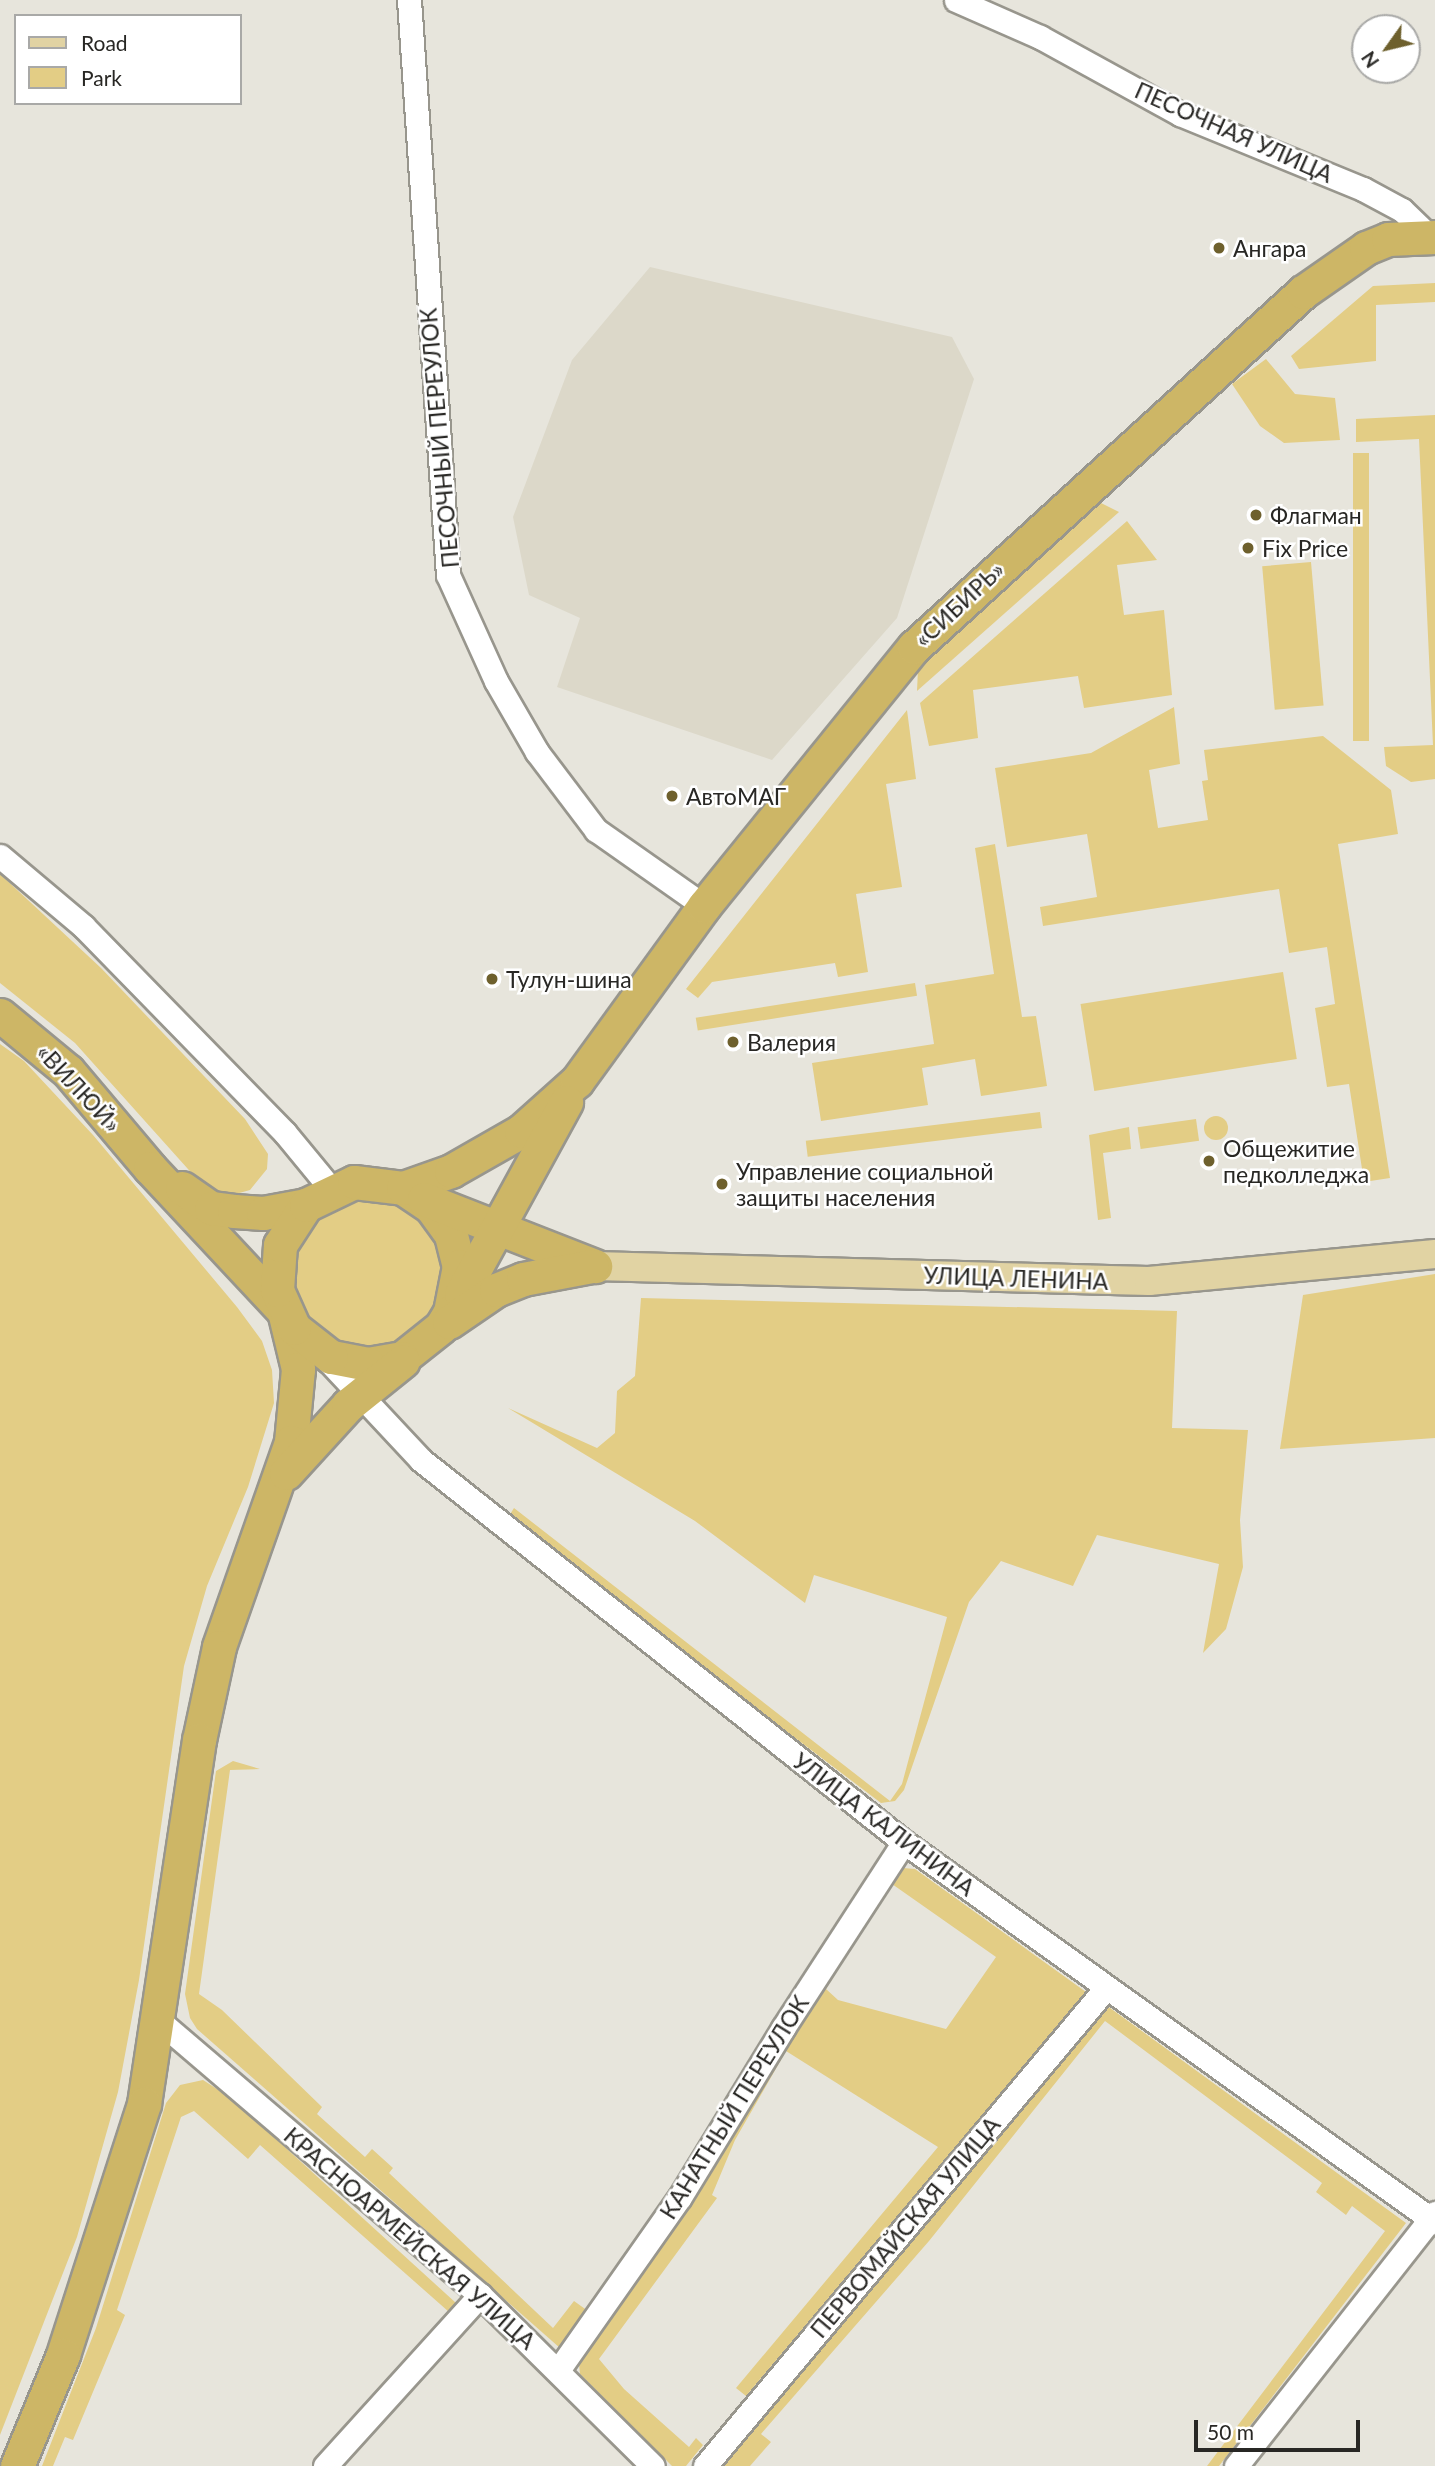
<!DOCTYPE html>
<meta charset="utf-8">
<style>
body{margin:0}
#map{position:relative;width:1435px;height:2466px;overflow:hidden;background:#e7e5dc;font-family:Lato,sans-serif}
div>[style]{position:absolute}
.built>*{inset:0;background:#dcd8c9}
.green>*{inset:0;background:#e3cd85;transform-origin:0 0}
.round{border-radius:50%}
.roads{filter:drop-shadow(2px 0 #98968d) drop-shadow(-2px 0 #98968d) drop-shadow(0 2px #98968d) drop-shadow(0 -2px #98968d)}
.minor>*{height:23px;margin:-11.5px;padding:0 11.5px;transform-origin:11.5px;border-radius:11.5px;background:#fff}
.major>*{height:28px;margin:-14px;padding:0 14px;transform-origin:14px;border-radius:14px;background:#e1d3a3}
.highway>*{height:33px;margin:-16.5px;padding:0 16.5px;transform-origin:16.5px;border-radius:16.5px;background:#cdb666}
.dots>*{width:19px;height:19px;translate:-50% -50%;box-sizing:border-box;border:4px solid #fff;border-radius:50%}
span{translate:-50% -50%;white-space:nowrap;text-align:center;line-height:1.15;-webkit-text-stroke:5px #fff;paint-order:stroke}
.street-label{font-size:23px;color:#282724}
.poi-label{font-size:23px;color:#282724}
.left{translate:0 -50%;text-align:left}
.legend{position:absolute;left:14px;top:14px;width:228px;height:91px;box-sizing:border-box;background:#fff;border:2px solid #a9a9a7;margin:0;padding:9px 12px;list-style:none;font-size:21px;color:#282724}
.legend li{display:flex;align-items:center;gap:14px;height:35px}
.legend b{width:35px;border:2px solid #a9a9a7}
.north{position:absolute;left:1351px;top:14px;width:70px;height:70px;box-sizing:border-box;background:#fff;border:2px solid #a9a9a7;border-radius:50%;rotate:236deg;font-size:19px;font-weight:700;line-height:28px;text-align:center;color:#282724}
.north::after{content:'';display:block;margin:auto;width:24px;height:32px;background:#6e602d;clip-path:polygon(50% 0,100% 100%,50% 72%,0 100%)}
.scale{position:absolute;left:1194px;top:2420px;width:166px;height:32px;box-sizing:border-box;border:4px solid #282724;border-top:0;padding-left:9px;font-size:21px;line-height:24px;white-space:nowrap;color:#282724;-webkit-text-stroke:5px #fff;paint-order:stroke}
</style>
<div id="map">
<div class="built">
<i style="clip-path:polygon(650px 267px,952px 337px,974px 379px,897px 618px,772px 760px,557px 687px,580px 618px,529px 595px,513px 517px,572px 360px)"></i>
</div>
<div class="green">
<i style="clip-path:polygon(1435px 283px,1435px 302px,1376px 305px,1376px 361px,1299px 369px,1291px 356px,1373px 286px)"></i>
<i style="clip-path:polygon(1266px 359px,1295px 394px,1335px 398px,1340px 440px,1284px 443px,1260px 426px,1232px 384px)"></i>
<i style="clip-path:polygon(1435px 415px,1435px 779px,1411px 782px,1386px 766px,1384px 747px,1433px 745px,1419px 439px,1356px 442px,1356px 419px)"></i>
<i style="left:1353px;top:453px;width:16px;height:288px"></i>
<i style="clip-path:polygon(1099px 502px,1119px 512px,917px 691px,918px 669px)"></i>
<i style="clip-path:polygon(1127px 521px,1157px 560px,1117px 565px,1124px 615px,1164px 610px,1172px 695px,1084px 708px,1078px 676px,973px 690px,978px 738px,929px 746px,920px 703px)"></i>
<i style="left:1311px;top:562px;width:144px;height:49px;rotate:85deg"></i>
<i style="clip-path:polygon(1174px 707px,1180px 764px,1149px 770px,1158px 828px,1208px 820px,1202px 781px,1208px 780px,1204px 750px,1323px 736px,1391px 790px,1398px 834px,1338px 844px,1390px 1178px,1364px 1182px,1349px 1084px,1327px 1087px,1315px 1008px,1335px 1004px,1327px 947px,1289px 953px,1279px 889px,1043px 926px,1040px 907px,1097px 897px,1087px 834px,1007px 847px,995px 768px,1091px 753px)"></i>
<i style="clip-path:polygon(907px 710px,916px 779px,886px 784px,902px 887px,856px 894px,868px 972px,838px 977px,835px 963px,712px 982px,698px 998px,686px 989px)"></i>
<i style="clip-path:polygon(995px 844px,1022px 1017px,1036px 1016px,1047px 1086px,981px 1096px,975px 1059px,922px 1068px,928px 1105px,821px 1121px,812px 1063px,934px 1044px,925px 985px,994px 974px,975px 848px)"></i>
<i style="clip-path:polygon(0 874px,101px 968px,245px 1119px,268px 1154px,267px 1169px,250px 1190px,232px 1195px,212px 1190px,196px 1178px,75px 1043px,0 983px)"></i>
<i style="left:1283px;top:972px;width:88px;height:205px;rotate:81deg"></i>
<i style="left:915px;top:983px;width:13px;height:222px;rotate:81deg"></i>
<i style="clip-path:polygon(0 1044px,24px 1061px,93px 1135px,237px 1307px,262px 1341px,272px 1370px,274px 1403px,248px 1487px,207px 1586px,184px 1666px,139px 1980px,118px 2092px,77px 2237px,0 2435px)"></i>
<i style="left:1040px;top:1112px;width:16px;height:236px;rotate:83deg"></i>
<i class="round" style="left:1204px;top:1116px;width:24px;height:24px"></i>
<i style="left:1196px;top:1119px;width:22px;height:59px;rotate:82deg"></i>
<i style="clip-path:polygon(1129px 1127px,1131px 1149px,1103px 1153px,1111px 1218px,1098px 1220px,1089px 1135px)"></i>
<i class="round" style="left:293px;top:1198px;width:150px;height:150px"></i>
<i style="clip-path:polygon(1435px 1274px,1435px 1438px,1280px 1449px,1303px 1295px)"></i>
<i style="clip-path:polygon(641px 1298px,1177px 1311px,1172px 1428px,1248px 1430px,1240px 1520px,1243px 1567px,1226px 1629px,1203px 1653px,1219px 1564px,1097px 1535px,1073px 1586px,1001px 1561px,969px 1602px,904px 1790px,895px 1801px,881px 1803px,507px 1519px,514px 1508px,890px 1801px,902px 1784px,947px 1617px,814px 1575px,805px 1603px,695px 1521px,508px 1408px,597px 1448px,615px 1433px,617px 1391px,635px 1376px)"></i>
<i style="clip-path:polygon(233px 1761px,260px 1769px,230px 1770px,199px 1994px,222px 2010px,322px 2107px,317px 2114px,365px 2157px,372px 2149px,393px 2168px,389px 2173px,553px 2328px,574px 2301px,588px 2311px,560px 2348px,197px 2029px,190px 2018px,185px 1994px,216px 1771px)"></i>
<i style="clip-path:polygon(evenodd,903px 1868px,915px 1869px,1086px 1992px,746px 2396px,736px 2388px,938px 2147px,786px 2051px,735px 2140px,712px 2195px,717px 2198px,599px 2359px,624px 2389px,689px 2447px,696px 2438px,703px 2445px,686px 2466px,672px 2466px,580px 2374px,579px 2364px,705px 2181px,719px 2149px,893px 1873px,903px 1868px,892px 1884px,996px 1957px,946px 2029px,838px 2000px,826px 1989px,892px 1884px)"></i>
<i style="clip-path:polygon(1106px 2005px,1406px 2223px,1219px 2466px,1207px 2466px,1385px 2231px,1352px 2206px,1346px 2215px,1316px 2192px,1322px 2183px,1105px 2021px,929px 2241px,761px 2434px,771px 2442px,750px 2466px,721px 2466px)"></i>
<i style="clip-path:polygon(203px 2080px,231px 2098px,456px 2303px,449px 2312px,260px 2145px,248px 2159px,194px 2111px,181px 2117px,117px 2310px,125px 2315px,73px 2440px,65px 2437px,53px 2466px,42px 2466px,96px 2328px,166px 2103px,180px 2085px)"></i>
</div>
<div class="roads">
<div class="minor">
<i style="left:409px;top:0;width:576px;rotate:86.12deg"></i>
<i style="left:448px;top:575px;width:116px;rotate:65.6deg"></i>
<i style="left:496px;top:681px;width:82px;rotate:60deg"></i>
<i style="left:537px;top:752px;width:98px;rotate:52.9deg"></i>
<i style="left:596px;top:830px;width:132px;rotate:35.1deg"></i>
<i style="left:956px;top:0;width:92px;rotate:23.8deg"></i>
<i style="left:1040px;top:37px;width:160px;rotate:28.8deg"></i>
<i style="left:1180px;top:114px;width:198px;rotate:22.3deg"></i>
<i style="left:1363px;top:189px;width:44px;rotate:28.3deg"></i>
<i style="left:1402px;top:210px;width:39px;rotate:44deg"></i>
<i style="left:0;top:856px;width:109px;rotate:40.1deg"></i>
<i style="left:83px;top:926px;width:289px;rotate:45.7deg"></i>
<i style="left:285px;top:1133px;width:74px;rotate:50.5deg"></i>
<i style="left:321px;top:1353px;width:146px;rotate:46.9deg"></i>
<i style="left:421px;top:1460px;width:616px;rotate:38.34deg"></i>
<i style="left:904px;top:1842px;width:653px;rotate:35.59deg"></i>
<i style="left:158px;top:2020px;width:423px;rotate:40.5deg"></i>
<i style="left:480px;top:2295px;width:243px;rotate:44.7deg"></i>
<i style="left:559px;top:2369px;width:210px;rotate:-54.9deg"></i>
<i style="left:680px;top:2197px;width:198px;rotate:-58.6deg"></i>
<i style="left:783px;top:2028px;width:222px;rotate:-57deg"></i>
<i style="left:325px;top:2466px;width:231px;rotate:-47.8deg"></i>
<i style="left:705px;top:2466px;width:624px;rotate:-50.01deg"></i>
<i style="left:1236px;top:2466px;width:322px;rotate:-51.8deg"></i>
</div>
<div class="major">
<i style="left:595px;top:1266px;width:554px;rotate:1.55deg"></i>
<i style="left:1149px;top:1281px;width:287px;rotate:-5.4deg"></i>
</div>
<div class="highway">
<i style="left:0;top:1015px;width:88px;rotate:39.5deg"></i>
<i style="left:68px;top:1071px;width:127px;rotate:49.8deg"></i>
<i style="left:150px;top:1168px;width:196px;rotate:46.9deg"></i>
<i style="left:284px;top:1311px;width:60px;rotate:76.4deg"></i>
<i style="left:298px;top:1369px;width:73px;rotate:95.5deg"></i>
<i style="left:291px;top:1442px;width:217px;rotate:109.4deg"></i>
<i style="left:219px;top:1647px;width:95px;rotate:102.1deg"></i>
<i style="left:199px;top:1740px;width:368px;rotate:98.6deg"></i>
<i style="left:144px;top:2104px;width:264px;rotate:107.9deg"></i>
<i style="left:63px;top:2355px;width:120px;rotate:112.5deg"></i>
<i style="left:182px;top:1188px;width:35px;rotate:35deg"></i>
<i style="left:211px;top:1208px;width:23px;rotate:7deg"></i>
<i style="left:234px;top:1211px;width:29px;rotate:4deg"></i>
<i style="left:263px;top:1213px;width:44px;rotate:-10.5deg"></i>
<i style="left:403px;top:1188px;width:34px;rotate:34deg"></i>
<i style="left:431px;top:1207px;width:34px;rotate:54deg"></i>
<i style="left:451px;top:1235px;width:32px;rotate:76deg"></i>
<i style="left:459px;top:1266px;width:47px;rotate:101.1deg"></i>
<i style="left:450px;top:1312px;width:17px;rotate:121deg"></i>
<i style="left:441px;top:1327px;width:50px;rotate:141.5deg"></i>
<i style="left:402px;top:1358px;width:35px;rotate:170deg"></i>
<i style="left:368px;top:1364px;width:38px;rotate:-169deg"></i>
<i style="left:331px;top:1357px;width:47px;rotate:-141.9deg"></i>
<i style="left:294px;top:1328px;width:42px;rotate:-114.1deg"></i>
<i style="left:277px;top:1290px;width:45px;rotate:-86.2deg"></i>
<i style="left:280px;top:1245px;width:48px;rotate:-57deg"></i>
<i style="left:306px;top:1205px;width:53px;rotate:-25.6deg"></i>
<i style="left:354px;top:1182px;width:49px;rotate:7deg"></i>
<i style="left:403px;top:1188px;width:51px;rotate:-19.5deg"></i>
<i style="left:451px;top:1171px;width:81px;rotate:-29.7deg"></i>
<i style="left:521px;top:1131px;width:75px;rotate:-41.8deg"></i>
<i style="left:577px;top:1081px;width:216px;rotate:-54deg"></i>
<i style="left:704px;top:906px;width:333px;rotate:-51deg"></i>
<i style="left:914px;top:647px;width:527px;rotate:-42.38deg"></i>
<i style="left:1303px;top:292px;width:77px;rotate:-34.9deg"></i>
<i style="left:1366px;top:248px;width:24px;rotate:-22deg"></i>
<i style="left:1388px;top:239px;width:47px;rotate:-2.4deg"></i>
<i style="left:424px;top:1199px;width:184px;rotate:21.4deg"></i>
<i style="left:461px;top:1294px;width:219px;rotate:-61.3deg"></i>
<i style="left:449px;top:1322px;width:57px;rotate:-34.2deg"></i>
<i style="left:496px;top:1290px;width:29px;rotate:-22deg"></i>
<i style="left:523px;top:1279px;width:70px;rotate:-10.7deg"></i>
<i style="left:286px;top:1473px;width:92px;rotate:-47.6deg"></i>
<i style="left:348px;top:1405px;width:70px;rotate:-38.7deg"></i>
</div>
</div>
<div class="dots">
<i style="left:1219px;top:248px;background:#6e602d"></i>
<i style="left:1256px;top:515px;background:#6e602d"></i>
<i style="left:1248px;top:548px;background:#6e602d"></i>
<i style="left:672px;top:796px;background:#6e602d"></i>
<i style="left:492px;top:979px;background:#6e602d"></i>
<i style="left:733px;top:1042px;background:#6e602d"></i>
<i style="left:1209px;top:1161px;background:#6e602d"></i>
<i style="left:722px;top:1184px;background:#6e602d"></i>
</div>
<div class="street-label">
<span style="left:1234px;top:132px;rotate:24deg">ПЕСОЧНАЯ УЛИЦА</span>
<span style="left:439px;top:438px;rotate:-95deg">ПЕСОЧНЫЙ ПЕРЕУЛОК</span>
<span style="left:959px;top:604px;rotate:-43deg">«СИБИРЬ»</span>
<span style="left:79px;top:1088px;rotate:47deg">«ВИЛЮЙ»</span>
<span style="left:1016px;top:1278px;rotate:2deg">УЛИЦА ЛЕНИНА</span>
<span style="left:884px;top:1824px;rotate:37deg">УЛИЦА КАЛИНИНА</span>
<span style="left:734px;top:2107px;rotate:-58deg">КАНАТНЫЙ ПЕРЕУЛОК</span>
<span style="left:905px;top:2227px;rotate:-50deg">ПЕРВОМАЙСКАЯ УЛИЦА</span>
<span style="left:410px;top:2238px;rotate:41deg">КРАСНОАРМЕЙСКАЯ УЛИЦА</span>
</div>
<div class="poi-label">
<span class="left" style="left:1233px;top:248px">Ангара</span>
<span class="left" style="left:1270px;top:515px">Флагман</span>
<span class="left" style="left:1262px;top:548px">Fix Price</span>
<span class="left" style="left:686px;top:796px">АвтоМАГ</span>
<span class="left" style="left:506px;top:979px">Тулун-шина</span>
<span class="left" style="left:747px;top:1042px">Валерия</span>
<span class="left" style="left:1223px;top:1161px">Общежитие<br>педколледжа</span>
<span class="left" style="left:736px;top:1184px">Управление социальной<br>защиты населения</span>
</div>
<ul class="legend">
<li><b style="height:9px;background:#e1d3a3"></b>Road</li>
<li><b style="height:19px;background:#e3cd85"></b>Park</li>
</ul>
<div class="north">N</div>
<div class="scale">50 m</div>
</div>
